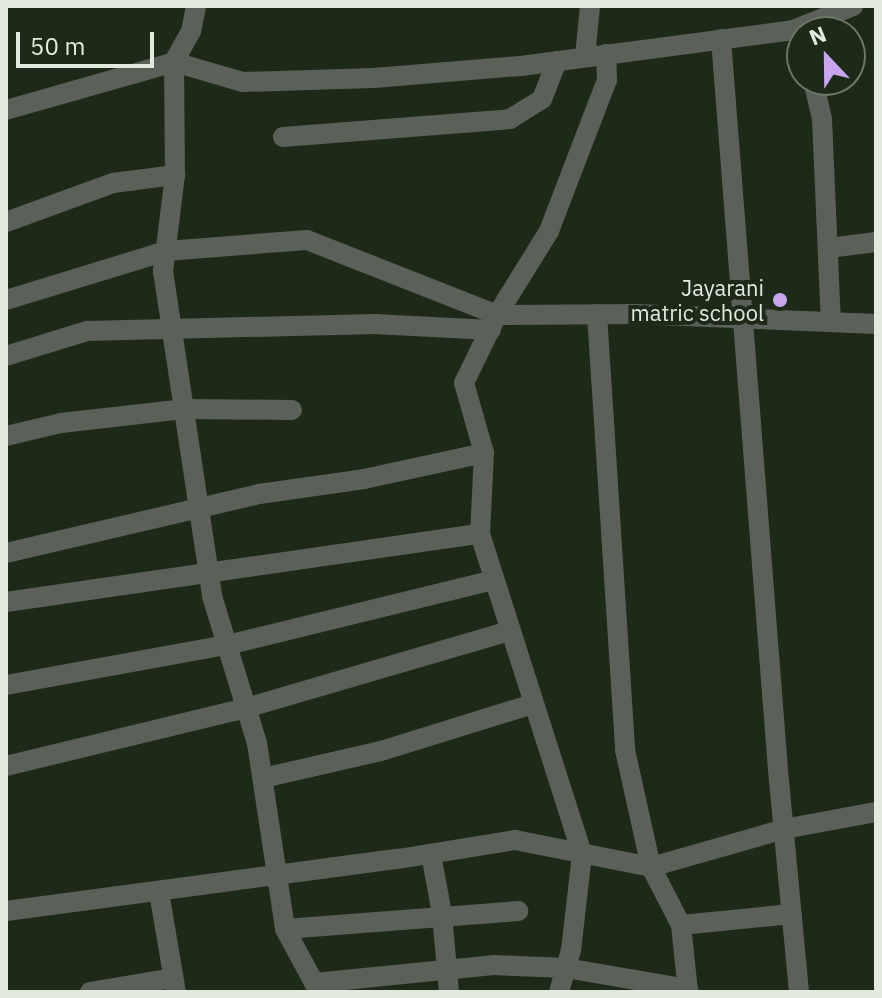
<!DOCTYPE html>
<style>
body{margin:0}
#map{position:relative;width:882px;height:998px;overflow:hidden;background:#1e2a18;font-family:"IBM Plex Sans",sans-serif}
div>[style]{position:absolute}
.minor>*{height:20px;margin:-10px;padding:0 10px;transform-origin:10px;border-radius:10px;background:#5b6158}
.dots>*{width:22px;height:22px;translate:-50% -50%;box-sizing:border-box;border:4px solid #1e2a18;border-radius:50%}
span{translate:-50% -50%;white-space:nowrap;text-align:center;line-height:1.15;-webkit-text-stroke:8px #1e2a18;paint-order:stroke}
.poi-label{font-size:22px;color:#e2eade}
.right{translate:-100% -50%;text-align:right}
.frame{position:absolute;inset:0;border:8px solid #e2eade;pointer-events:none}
.north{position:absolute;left:786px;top:16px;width:80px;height:80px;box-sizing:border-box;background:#1e2a18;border:2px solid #6c7767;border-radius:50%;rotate:338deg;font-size:22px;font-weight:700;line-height:32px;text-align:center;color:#e2eade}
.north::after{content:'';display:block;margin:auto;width:28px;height:36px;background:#c9a5ee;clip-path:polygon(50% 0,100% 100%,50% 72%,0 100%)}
.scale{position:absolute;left:16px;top:32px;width:138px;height:36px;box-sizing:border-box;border:4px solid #e2eade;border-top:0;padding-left:10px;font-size:24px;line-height:28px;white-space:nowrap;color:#e2eade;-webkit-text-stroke:6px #1e2a18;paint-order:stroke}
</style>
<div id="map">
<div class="minor">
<i style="left:196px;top:6px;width:25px;rotate:101deg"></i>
<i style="left:191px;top:31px;width:35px;rotate:119deg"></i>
<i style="left:174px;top:62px;width:113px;rotate:89.5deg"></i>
<i style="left:175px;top:175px;width:97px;rotate:97.1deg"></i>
<i style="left:163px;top:271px;width:329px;rotate:81.4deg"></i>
<i style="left:212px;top:596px;width:154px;rotate:73deg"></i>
<i style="left:257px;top:743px;width:188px;rotate:81.4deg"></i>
<i style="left:285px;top:929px;width:72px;rotate:61.6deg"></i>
<i style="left:721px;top:39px;width:733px;rotate:85.54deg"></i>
<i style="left:778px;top:770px;width:223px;rotate:84.6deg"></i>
<i style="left:585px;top:57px;width:51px;rotate:-84.4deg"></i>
<i style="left:813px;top:80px;width:40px;rotate:77deg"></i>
<i style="left:822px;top:119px;width:203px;rotate:87.5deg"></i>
<i style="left:6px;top:110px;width:175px;rotate:-15.9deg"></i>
<i style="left:174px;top:62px;width:72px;rotate:16.2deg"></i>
<i style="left:243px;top:82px;width:131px;rotate:-1.7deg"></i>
<i style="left:374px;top:78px;width:147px;rotate:-4.7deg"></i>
<i style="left:521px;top:66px;width:274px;rotate:-7.5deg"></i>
<i style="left:793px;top:30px;width:65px;rotate:-21.8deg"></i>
<i style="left:283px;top:137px;width:228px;rotate:-4.5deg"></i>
<i style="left:510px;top:119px;width:38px;rotate:-32deg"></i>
<i style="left:542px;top:99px;width:41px;rotate:-68.5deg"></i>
<i style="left:6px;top:222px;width:114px;rotate:-20deg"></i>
<i style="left:113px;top:183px;width:63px;rotate:-7.4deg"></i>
<i style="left:829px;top:248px;width:47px;rotate:-7.3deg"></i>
<i style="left:6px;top:300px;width:167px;rotate:-17deg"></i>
<i style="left:166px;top:251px;width:141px;rotate:-4.5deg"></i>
<i style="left:307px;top:240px;width:204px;rotate:21.5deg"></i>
<i style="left:497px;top:315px;width:99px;rotate:-58.2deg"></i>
<i style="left:549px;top:231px;width:162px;rotate:-69deg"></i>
<i style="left:607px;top:80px;width:26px;rotate:-92deg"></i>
<i style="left:597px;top:314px;width:437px;rotate:86.3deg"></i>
<i style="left:625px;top:750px;width:120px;rotate:77.5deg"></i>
<i style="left:651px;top:867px;width:65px;rotate:62.7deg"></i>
<i style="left:681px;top:925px;width:67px;rotate:84deg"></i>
<i style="left:6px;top:356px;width:85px;rotate:-17.2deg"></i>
<i style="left:87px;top:331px;width:288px;rotate:-1.4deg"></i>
<i style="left:375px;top:324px;width:116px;rotate:3deg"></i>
<i style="left:6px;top:436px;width:57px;rotate:-13.3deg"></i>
<i style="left:61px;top:423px;width:123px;rotate:-6.5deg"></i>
<i style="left:183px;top:409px;width:109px;rotate:0.5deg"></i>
<i style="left:484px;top:453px;width:81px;rotate:92.8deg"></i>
<i style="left:480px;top:534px;width:336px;rotate:72.3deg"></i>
<i style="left:582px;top:854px;width:97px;rotate:96.5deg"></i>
<i style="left:571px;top:950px;width:44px;rotate:105.9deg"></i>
<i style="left:6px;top:553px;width:260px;rotate:-13.1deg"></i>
<i style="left:259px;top:494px;width:106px;rotate:-8.1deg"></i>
<i style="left:364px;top:479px;width:123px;rotate:-12.2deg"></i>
<i style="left:484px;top:453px;width:73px;rotate:-105.9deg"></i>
<i style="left:464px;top:383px;width:76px;rotate:-64.1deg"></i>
<i style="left:497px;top:315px;width:139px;rotate:-0.4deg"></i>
<i style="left:636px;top:314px;width:240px;rotate:2.4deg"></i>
<i style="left:6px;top:602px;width:479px;rotate:-8.2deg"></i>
<i style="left:6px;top:685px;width:225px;rotate:-10.3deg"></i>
<i style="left:227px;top:645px;width:275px;rotate:-13.7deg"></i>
<i style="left:6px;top:766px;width:247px;rotate:-13.6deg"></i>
<i style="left:246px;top:708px;width:275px;rotate:-16.3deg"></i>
<i style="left:263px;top:778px;width:121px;rotate:-12.9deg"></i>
<i style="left:381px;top:751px;width:159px;rotate:-17.2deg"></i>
<i style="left:431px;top:854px;width:61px;rotate:79.6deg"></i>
<i style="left:442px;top:914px;width:78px;rotate:84.9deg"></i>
<i style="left:159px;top:892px;width:101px;rotate:80.4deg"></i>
<i style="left:6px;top:911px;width:395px;rotate:-7.6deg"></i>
<i style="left:398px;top:859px;width:119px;rotate:-9.2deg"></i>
<i style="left:515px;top:840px;width:139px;rotate:11.2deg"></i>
<i style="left:651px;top:867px;width:138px;rotate:-15.9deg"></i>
<i style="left:784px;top:829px;width:94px;rotate:-10.5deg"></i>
<i style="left:681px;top:925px;width:111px;rotate:-5.7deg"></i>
<i style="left:285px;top:929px;width:234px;rotate:-4.4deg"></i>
<i style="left:314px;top:983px;width:180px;rotate:-5.7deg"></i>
<i style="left:493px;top:965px;width:73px;rotate:2.4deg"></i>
<i style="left:566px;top:968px;width:124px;rotate:9.8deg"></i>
<i style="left:90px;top:992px;width:84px;rotate:-9.6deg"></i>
</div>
<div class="dots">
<i style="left:780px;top:300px;background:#c9a5ee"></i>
</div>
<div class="poi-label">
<span class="right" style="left:764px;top:300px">Jayarani<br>matric school</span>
</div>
<div class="frame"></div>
<div class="north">N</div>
<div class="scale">50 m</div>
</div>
